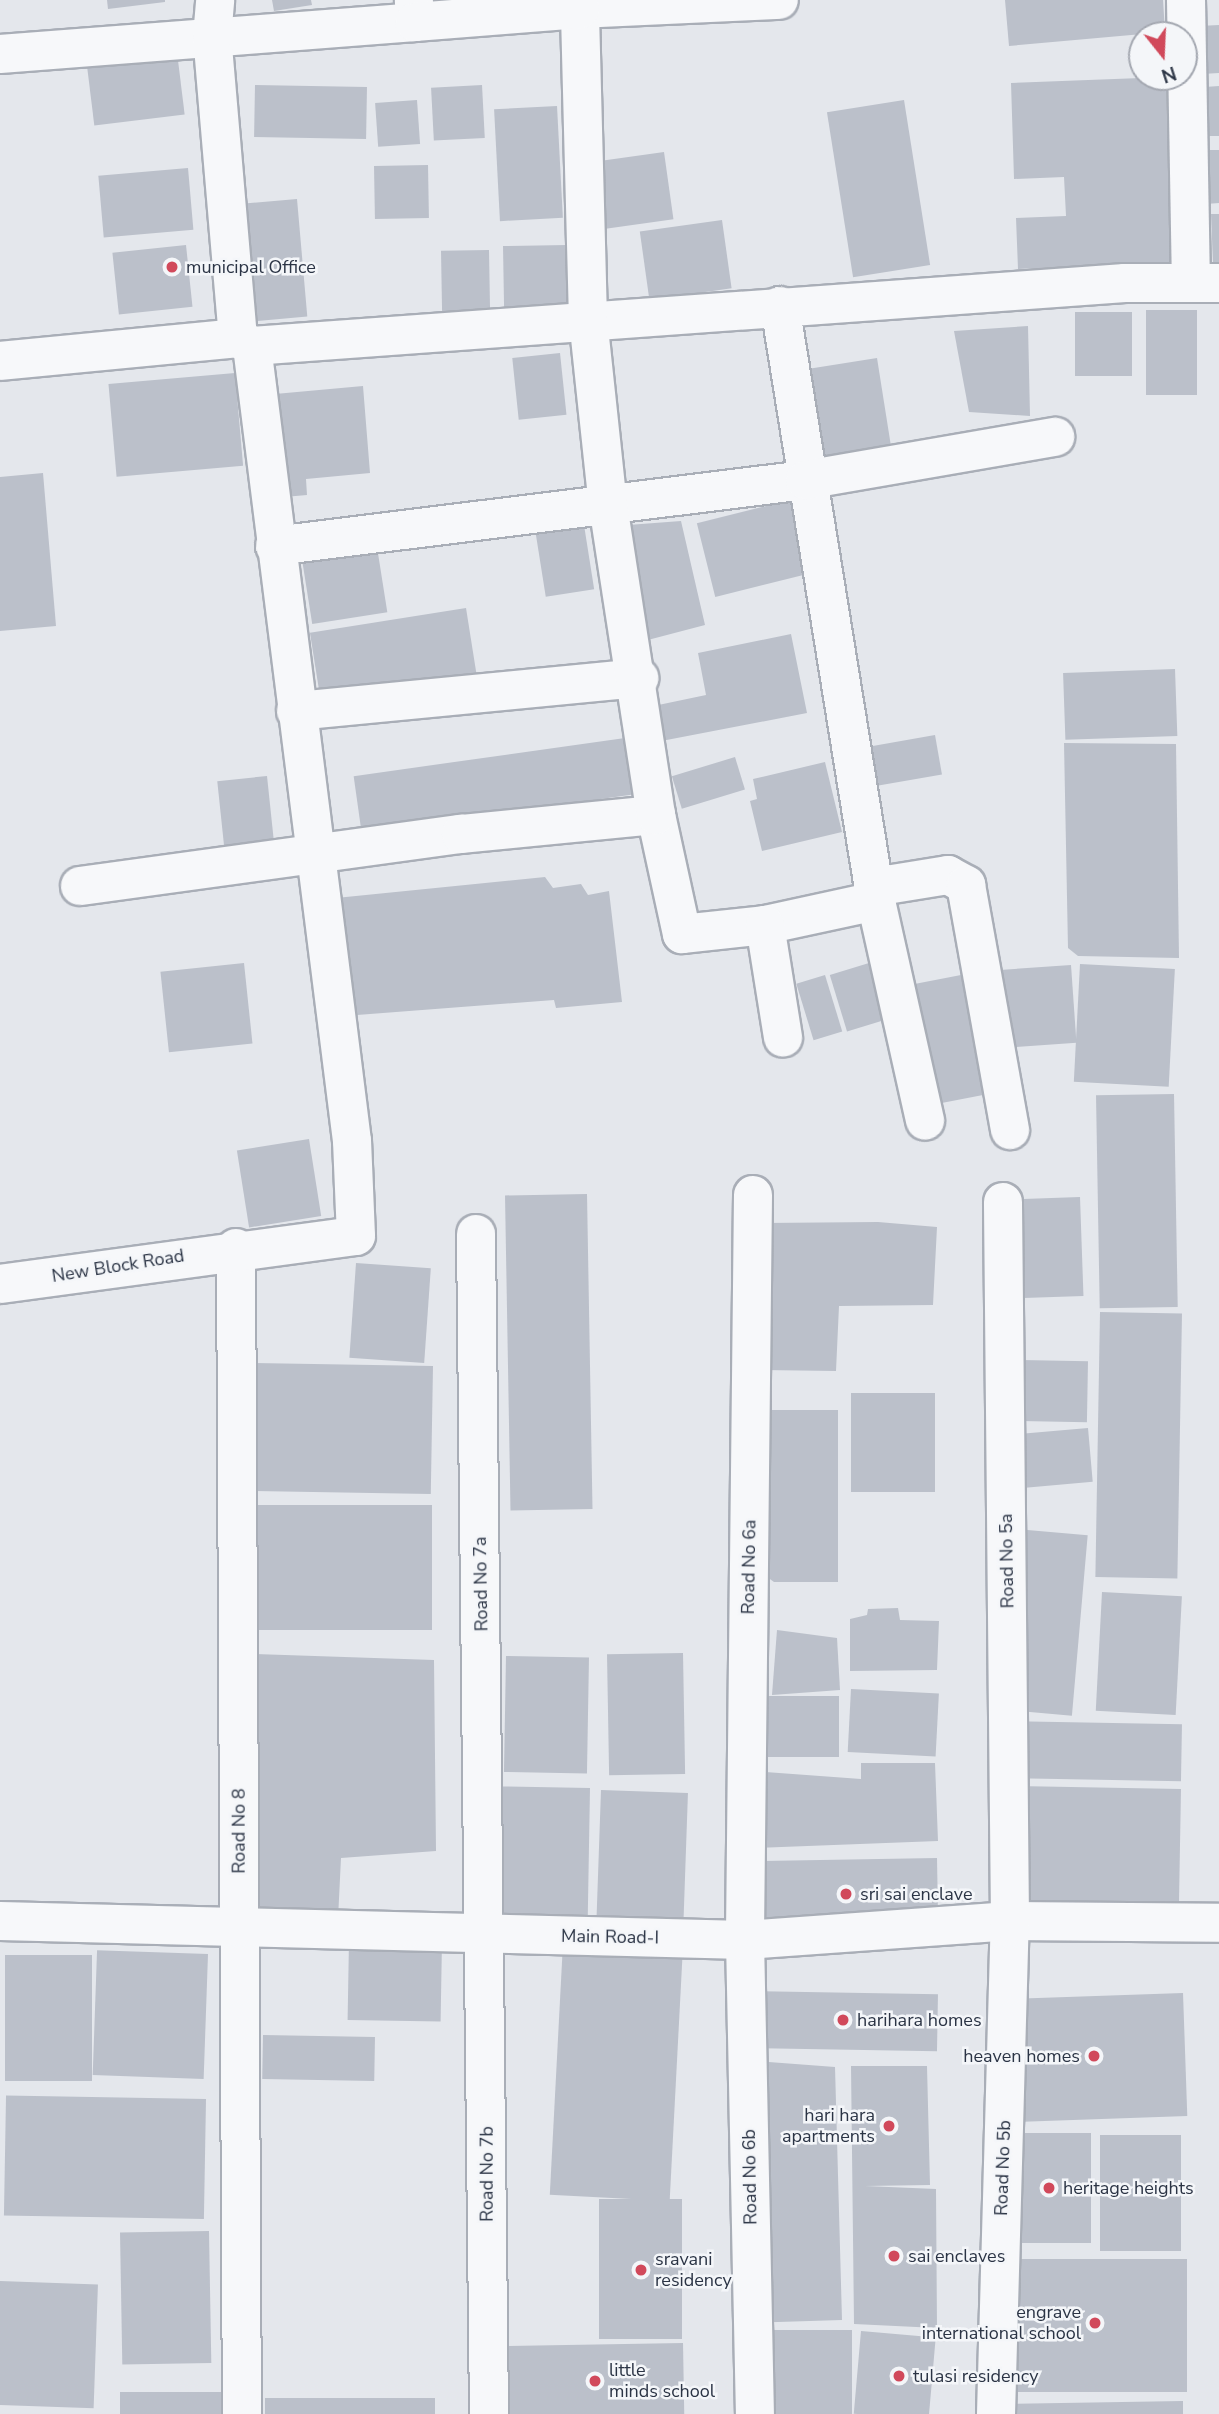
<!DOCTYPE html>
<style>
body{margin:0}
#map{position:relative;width:1219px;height:2414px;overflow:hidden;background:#e4e7ec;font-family:"Nunito Sans",sans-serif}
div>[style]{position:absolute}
.building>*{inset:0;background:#bbc0ca;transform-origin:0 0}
.roads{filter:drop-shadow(2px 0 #a9aeb7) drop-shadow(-2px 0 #a9aeb7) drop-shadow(0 2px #a9aeb7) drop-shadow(0 -2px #a9aeb7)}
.minor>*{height:38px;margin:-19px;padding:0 19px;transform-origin:19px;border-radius:19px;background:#f7f8fa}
.dots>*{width:19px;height:19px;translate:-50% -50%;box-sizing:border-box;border:4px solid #f4f6f9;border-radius:50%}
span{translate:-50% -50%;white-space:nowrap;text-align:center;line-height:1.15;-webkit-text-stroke:5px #f4f6f9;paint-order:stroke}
.poi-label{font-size:18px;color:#2b3445}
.left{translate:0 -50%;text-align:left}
.right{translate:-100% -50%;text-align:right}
.street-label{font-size:18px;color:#2b3445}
.north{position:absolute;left:1128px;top:21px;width:70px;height:70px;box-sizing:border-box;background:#f4f6f9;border:2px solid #a4a8b1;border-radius:50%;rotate:162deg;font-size:19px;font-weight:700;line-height:28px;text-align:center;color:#2b3445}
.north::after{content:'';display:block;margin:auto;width:24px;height:32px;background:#d1495b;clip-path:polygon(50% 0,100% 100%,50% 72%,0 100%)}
</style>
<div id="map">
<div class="building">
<i style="clip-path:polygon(107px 0,165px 0,165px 2px,108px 9px)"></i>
<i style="clip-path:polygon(272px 0,311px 0,312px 5px,274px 11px)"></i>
<i style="clip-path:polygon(1005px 0,1163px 0,1165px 32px,1009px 46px)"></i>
<i style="clip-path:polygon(1219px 25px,1219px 73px,1202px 74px,1199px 26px)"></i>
<i style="left:176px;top:44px;width:71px;height:91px;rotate:83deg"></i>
<i style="clip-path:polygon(1167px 77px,1173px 262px,1018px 269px,1016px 218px,1066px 216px,1064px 177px,1014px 179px,1011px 83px)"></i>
<i style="left:255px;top:85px;width:112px;height:52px;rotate:1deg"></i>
<i style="left:482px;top:85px;width:53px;height:51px;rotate:87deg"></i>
<i style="clip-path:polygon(1219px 86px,1219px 136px,1207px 136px,1205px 87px)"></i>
<i style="left:417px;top:100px;width:44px;height:42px;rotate:86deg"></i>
<i style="left:904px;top:100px;width:167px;height:78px;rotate:81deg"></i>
<i style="left:557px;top:106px;width:112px;height:63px;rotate:87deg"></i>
<i style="clip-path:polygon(1204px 150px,1219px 150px,1219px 203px,1206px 204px)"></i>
<i style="left:664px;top:152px;width:68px;height:72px;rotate:82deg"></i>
<i style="left:428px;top:165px;width:53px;height:54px;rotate:89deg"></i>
<i style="left:188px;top:168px;width:62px;height:90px;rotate:85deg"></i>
<i style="left:297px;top:199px;width:118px;height:50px;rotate:85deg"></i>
<i style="clip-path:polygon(1211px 214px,1219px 214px,1219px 263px,1213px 263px)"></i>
<i style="left:722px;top:220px;width:69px;height:83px;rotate:82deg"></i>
<i style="left:186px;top:245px;width:62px;height:74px;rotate:84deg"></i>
<i style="left:567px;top:245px;width:70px;height:64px;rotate:89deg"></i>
<i style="left:489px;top:250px;width:65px;height:48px;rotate:89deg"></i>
<i style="left:1146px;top:310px;width:51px;height:85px"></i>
<i style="left:1132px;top:312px;width:64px;height:57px;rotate:90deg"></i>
<i style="clip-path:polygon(1028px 326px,1030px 416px,969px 412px,954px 331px)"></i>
<i style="left:560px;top:353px;width:62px;height:48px;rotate:84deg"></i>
<i style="left:877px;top:358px;width:100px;height:67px;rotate:81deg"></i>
<i style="left:235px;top:373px;width:93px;height:127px;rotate:85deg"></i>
<i style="clip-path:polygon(363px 386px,370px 473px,306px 479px,307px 495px,284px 497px,275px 394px)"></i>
<i style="clip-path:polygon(43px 473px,56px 626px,0 631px,0 477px)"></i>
<i style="left:790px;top:500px;width:76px;height:96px;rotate:76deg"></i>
<i style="clip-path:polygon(681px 521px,705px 625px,644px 641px,628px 525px)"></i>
<i style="left:584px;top:525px;width:65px;height:49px;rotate:81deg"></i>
<i style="left:377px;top:547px;width:66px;height:76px;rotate:81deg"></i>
<i style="left:466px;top:608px;width:74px;height:158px;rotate:81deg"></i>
<i style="clip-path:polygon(791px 634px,807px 713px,651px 743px,644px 708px,706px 695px,698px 653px)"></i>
<i style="left:1175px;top:669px;width:67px;height:112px;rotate:88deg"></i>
<i style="left:935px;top:735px;width:40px;height:79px;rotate:80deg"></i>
<i style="left:625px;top:738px;width:57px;height:274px;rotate:82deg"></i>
<i style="clip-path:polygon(1064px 743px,1176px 744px,1179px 958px,1078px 956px,1068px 948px)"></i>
<i style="left:735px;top:757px;width:34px;height:66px;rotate:73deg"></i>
<i style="clip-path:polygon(825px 762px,842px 832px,762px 851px,750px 801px,757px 799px,753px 779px)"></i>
<i style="left:267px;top:776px;width:74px;height:50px;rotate:84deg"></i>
<i style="clip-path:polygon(545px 877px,553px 888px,581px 884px,588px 895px,609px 891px,622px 1002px,556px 1008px,554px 1000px,344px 1016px,336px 898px)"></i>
<i style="left:244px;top:963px;width:81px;height:84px;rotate:84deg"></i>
<i style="left:869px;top:963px;width:59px;height:41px;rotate:73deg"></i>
<i style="left:1080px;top:964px;width:95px;height:118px;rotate:3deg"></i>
<i style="left:1071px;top:965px;width:78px;height:75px;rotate:86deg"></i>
<i style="left:825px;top:975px;width:59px;height:30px;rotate:73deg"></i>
<i style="left:961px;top:975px;width:122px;height:50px;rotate:79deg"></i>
<i style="left:1174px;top:1094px;width:213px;height:78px;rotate:89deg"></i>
<i style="left:309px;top:1139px;width:78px;height:73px;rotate:81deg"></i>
<i style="left:587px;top:1194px;width:315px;height:82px;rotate:89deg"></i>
<i style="left:1080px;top:1197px;width:99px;height:77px;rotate:88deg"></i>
<i style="clip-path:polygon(878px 1222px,937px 1227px,933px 1305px,839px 1306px,836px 1371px,754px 1370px,750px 1223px)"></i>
<i style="left:356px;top:1263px;width:75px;height:95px;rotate:4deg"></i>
<i style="left:1100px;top:1312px;width:82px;height:265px;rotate:1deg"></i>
<i style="left:1021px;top:1360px;width:67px;height:61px;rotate:1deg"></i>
<i style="left:433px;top:1366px;width:128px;height:179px;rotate:91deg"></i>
<i style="left:851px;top:1393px;width:84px;height:99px"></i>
<i style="clip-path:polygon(753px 1410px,838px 1410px,838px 1582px,774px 1582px,752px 1566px)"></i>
<i style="left:1088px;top:1428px;width:54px;height:76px;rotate:85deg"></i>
<i style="left:432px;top:1505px;width:125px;height:175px;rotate:90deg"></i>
<i style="left:1004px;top:1528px;width:84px;height:181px;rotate:5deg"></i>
<i style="left:1102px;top:1592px;width:80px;height:119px;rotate:3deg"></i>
<i style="clip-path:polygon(898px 1608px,900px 1620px,939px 1621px,937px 1670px,850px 1671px,850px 1619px,867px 1615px,868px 1609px)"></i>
<i style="clip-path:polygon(777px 1630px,837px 1638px,840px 1690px,772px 1695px)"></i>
<i style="left:683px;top:1653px;width:121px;height:76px;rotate:89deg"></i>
<i style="clip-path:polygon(255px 1654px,434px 1660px,436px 1851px,341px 1858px,338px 1919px,251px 1917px)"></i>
<i style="left:506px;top:1656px;width:83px;height:116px;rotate:1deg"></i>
<i style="left:851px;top:1689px;width:88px;height:63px;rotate:3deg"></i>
<i style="left:839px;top:1696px;width:61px;height:83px;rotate:90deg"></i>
<i style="left:1001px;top:1721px;width:181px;height:57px;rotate:1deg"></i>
<i style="clip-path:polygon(861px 1763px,935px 1763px,938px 1841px,755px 1848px,751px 1771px,861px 1779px)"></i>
<i style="left:1011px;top:1786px;width:170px;height:126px;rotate:1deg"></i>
<i style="left:590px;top:1788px;width:128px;height:90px;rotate:91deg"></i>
<i style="left:601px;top:1790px;width:87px;height:132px;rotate:2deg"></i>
<i style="left:937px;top:1858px;width:67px;height:184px;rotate:89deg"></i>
<i style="left:349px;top:1940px;width:93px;height:80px;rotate:1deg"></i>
<i style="left:563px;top:1943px;width:120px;height:252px;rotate:3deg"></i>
<i style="left:208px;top:1954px;width:125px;height:111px;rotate:92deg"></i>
<i style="left:5px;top:1955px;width:87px;height:126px"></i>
<i style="left:748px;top:1991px;width:190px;height:57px;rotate:1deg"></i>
<i style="left:1183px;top:1993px;width:123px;height:183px;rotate:88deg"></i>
<i style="left:263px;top:2035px;width:112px;height:44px;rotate:1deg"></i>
<i style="clip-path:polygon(755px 2061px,835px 2067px,842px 2320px,750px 2323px)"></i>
<i style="clip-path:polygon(851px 2066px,927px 2066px,930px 2185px,865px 2186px,936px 2189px,937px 2328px,854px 2324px)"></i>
<i style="left:206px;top:2099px;width:120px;height:200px;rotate:91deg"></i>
<i style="left:1010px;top:2133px;width:81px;height:110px"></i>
<i style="left:1100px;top:2135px;width:81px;height:116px"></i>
<i style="left:682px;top:2199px;width:140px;height:83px;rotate:90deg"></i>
<i style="left:209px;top:2231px;width:132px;height:89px;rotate:89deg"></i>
<i style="left:1004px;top:2259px;width:183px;height:133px"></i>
<i style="left:0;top:2281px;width:98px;height:124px;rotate:2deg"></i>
<i style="left:763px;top:2330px;width:89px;height:84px"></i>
<i style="left:861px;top:2331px;width:75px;height:83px;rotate:5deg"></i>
<i style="left:683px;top:2343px;width:71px;height:178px;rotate:89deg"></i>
<i style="left:120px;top:2392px;width:103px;height:22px"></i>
<i style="left:265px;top:2398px;width:170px;height:16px"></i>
<i style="clip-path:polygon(1183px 2401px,1183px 2414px,1007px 2414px,1008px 2404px)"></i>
</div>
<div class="roads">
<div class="minor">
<i style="left:1186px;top:0;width:279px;rotate:89deg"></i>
<i style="left:580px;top:9px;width:199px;rotate:-2.6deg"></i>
<i style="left:0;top:54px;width:416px;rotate:-4.4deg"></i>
<i style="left:415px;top:22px;width:22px;rotate:-93deg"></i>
<i style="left:780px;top:306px;width:603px;rotate:80.83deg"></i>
<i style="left:876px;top:901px;width:225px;rotate:77.4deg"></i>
<i style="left:252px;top:346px;width:875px;rotate:-4.13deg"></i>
<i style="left:1125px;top:283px;width:94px"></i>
<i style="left:0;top:361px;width:239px;rotate:-5.5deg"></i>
<i style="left:275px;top:546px;width:534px;rotate:-7.1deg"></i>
<i style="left:805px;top:480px;width:254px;rotate:-9.8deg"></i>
<i style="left:296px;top:711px;width:345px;rotate:-5.5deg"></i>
<i style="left:656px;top:815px;width:122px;rotate:77.7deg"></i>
<i style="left:682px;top:934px;width:83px;rotate:-6.2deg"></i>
<i style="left:765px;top:925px;width:114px;rotate:-12.2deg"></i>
<i style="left:80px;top:886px;width:385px;rotate:-7.8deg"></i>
<i style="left:461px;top:834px;width:196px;rotate:-5.6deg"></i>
<i style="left:656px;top:815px;width:313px;rotate:-98.8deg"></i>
<i style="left:608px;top:506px;width:187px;rotate:-96.1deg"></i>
<i style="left:588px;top:320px;width:311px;rotate:-91.5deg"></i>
<i style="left:580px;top:9px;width:166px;rotate:175.5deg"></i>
<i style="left:874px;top:887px;width:75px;rotate:-9.2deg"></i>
<i style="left:948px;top:875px;width:21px;rotate:29deg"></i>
<i style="left:966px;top:885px;width:249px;rotate:79.8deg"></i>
<i style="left:765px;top:925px;width:114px;rotate:80.9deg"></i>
<i style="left:753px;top:1195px;width:745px;rotate:90.62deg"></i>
<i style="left:745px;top:1940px;width:474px;rotate:88.8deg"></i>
<i style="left:476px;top:1234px;width:1180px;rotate:89.37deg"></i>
<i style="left:236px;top:1248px;width:1166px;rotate:89.71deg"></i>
<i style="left:0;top:1284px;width:359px;rotate:-7.7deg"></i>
<i style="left:356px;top:1236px;width:95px;rotate:-92.4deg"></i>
<i style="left:352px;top:1141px;width:801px;rotate:-97.17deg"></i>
<i style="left:252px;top:346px;width:16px;rotate:-150deg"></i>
<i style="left:238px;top:338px;width:302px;rotate:-94.9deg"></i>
<i style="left:212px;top:37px;width:37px;rotate:-85deg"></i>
<i style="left:0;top:1921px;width:745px;rotate:1.46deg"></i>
<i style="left:745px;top:1940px;width:266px;rotate:-4.1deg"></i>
<i style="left:1010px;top:1921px;width:209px;rotate:0.5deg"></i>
<i style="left:996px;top:2414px;width:493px;rotate:-88.4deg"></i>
<i style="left:1010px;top:1921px;width:719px;rotate:-90.56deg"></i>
</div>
</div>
<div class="dots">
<i style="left:172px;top:267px;background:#d1495b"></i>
<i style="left:846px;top:1894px;background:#d1495b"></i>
<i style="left:843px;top:2020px;background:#d1495b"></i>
<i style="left:1094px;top:2056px;background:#d1495b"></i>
<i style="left:889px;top:2126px;background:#d1495b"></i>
<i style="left:1049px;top:2188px;background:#d1495b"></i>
<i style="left:894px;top:2256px;background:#d1495b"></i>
<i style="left:641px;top:2270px;background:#d1495b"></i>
<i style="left:1095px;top:2323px;background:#d1495b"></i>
<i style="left:899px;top:2376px;background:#d1495b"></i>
<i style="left:595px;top:2381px;background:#d1495b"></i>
</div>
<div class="poi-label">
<span class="left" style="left:186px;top:267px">municipal Office</span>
<span class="left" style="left:860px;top:1894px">sri sai enclave</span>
<span class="left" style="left:857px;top:2020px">harihara homes</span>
<span class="right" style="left:1080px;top:2056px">heaven homes</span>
<span class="right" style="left:875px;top:2126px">hari hara<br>apartments</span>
<span class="left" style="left:1063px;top:2188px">heritage heights</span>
<span class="left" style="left:908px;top:2256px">sai enclaves</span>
<span class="left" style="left:655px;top:2270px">sravani<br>residency</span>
<span class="right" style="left:1081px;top:2323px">engrave<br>international school</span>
<span class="left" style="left:609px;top:2381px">little<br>minds school</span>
<span class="left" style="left:913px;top:2376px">tulasi residency</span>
</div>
<div class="street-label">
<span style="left:118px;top:1266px;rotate:-9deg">New Block Road</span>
<span style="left:1007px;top:1561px;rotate:-91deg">Road No 5a</span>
<span style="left:749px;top:1567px;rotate:-89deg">Road No 6a</span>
<span style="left:481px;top:1584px;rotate:-91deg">Road No 7a</span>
<span style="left:239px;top:1831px;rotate:-90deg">Road No 8</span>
<span style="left:610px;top:1937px;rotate:1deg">Main Road-I</span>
<span style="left:1003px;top:2168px;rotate:-88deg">Road No 5b</span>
<span style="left:487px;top:2174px;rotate:-90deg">Road No 7b</span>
<span style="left:750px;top:2177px;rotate:-91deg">Road No 6b</span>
</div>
<div class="north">N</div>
</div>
